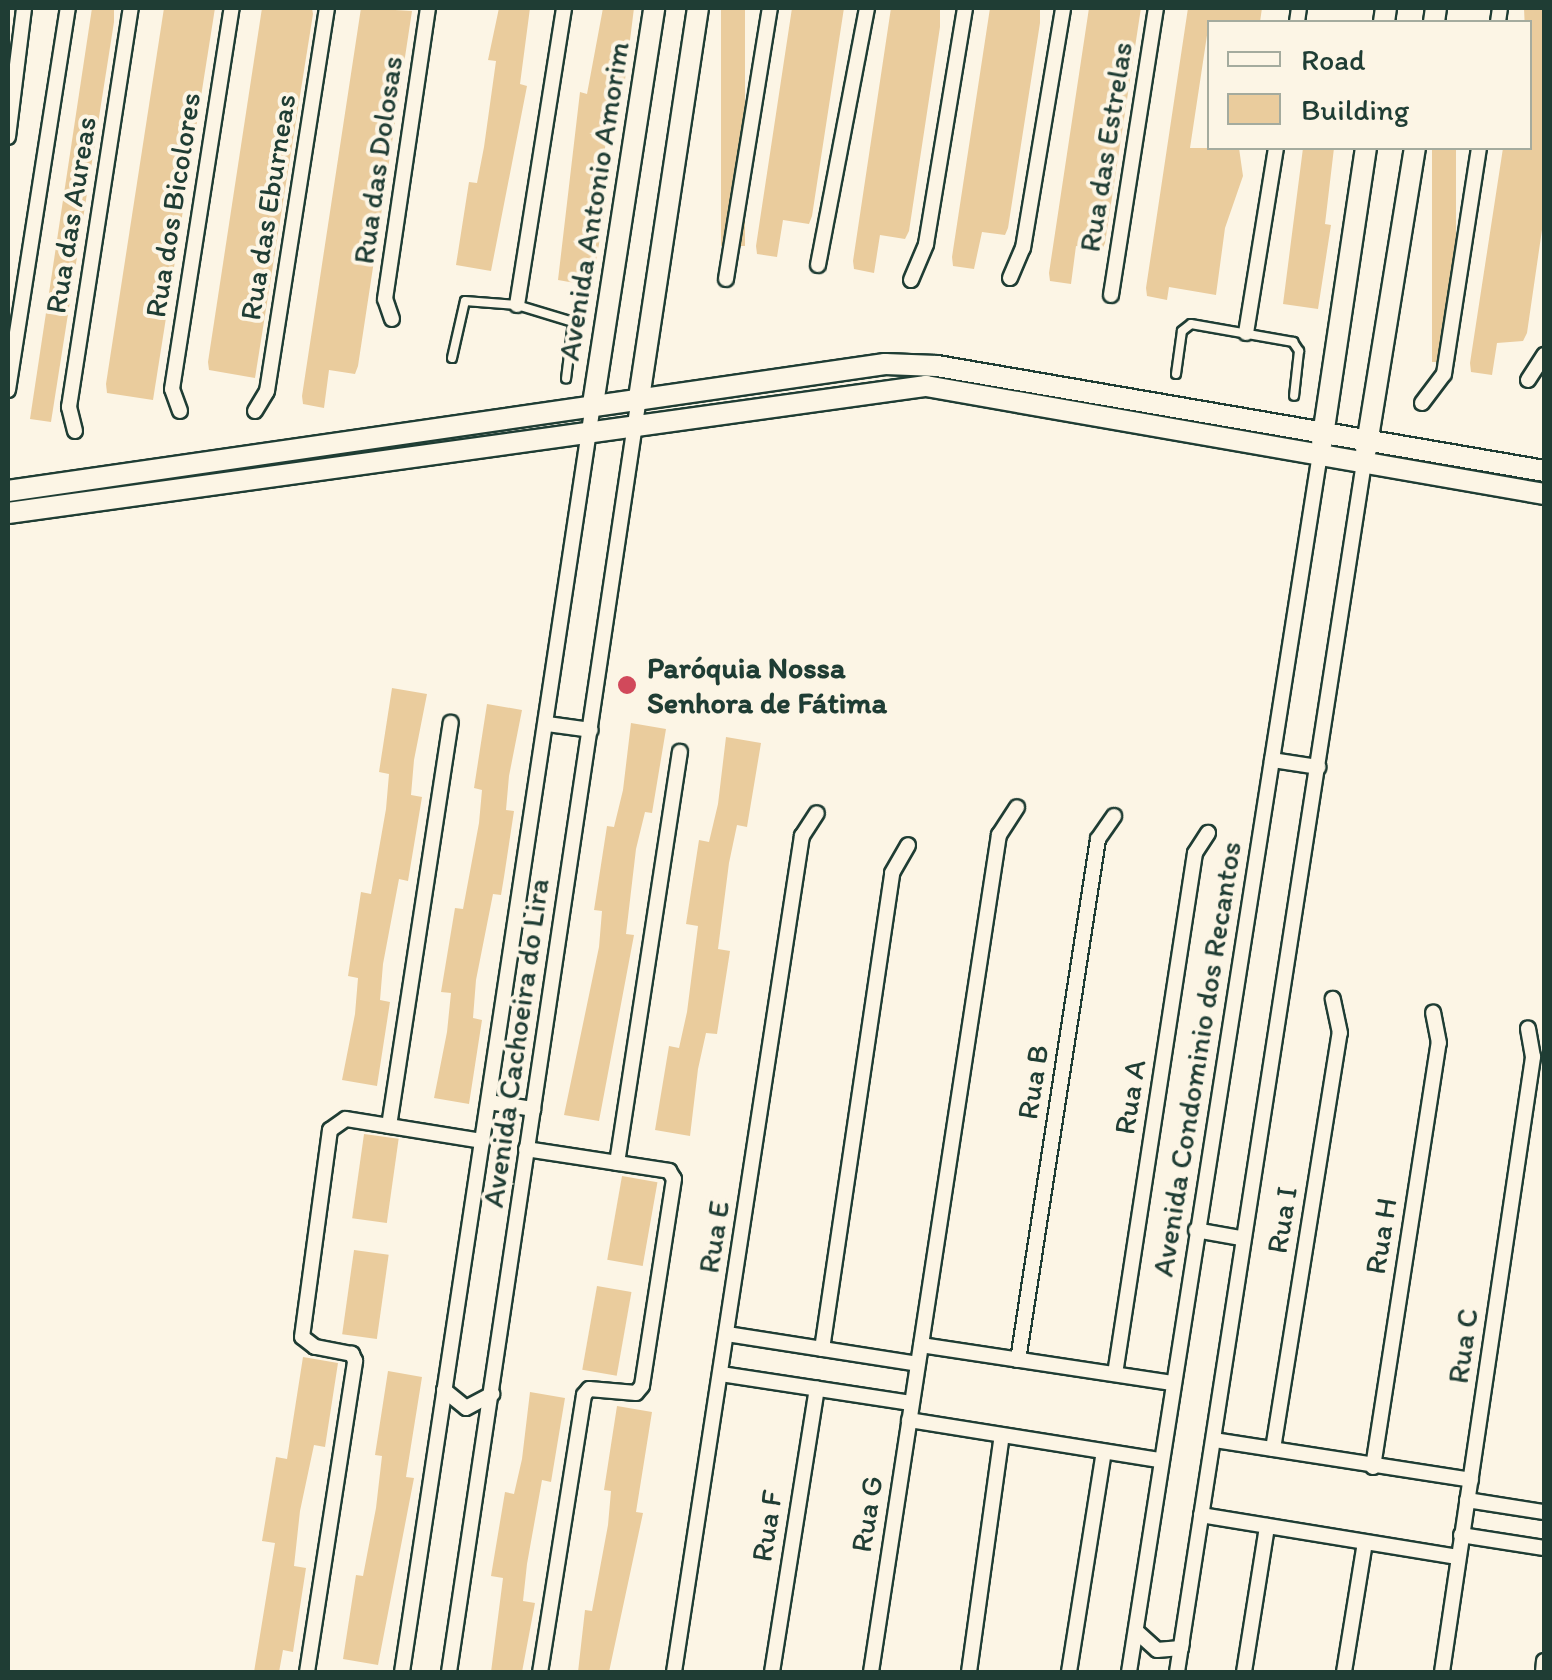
<!DOCTYPE html>
<meta charset="utf-8">
<style>
body{margin:0}
#map{position:relative;width:1552px;height:1680px;overflow:hidden;background:#fcf5e5;font-family:Itim,sans-serif}
div>[style]{position:absolute}
.building>*{inset:0;background:#eacc9d;transform-origin:0 0}
.roads{filter:drop-shadow(2px 0 #1f3d34) drop-shadow(-2px 0 #1f3d34) drop-shadow(0 2px #1f3d34) drop-shadow(0 -2px #1f3d34)}
.lane>*{height:8px;margin:-4px;padding:0 4px;transform-origin:4px;border-radius:4px;background:#fcf5e5}
.street>*{height:14px;margin:-7px;padding:0 7px;transform-origin:7px;border-radius:7px;background:#fcf5e5}
.secondary>*{height:20px;margin:-10px;padding:0 10px;transform-origin:10px;border-radius:10px;background:#fcf5e5}
.dots>*{width:28px;height:28px;translate:-50% -50%;box-sizing:border-box;border:5px solid #fcf5e5;border-radius:50%}
span{translate:-50% -50%;white-space:nowrap;text-align:center;line-height:1.15;-webkit-text-stroke:8px #fcf5e5;paint-order:stroke}
.street-label{font-size:30px;color:#1f3d34}
.poi-label{font-size:30px;color:#1f3d34;font-weight:700}
.left{translate:0 -50%;text-align:left}
.frame{position:absolute;inset:0;border:10px solid #1f3d34;pointer-events:none}
.legend{position:absolute;left:1207px;top:20px;width:325px;height:130px;box-sizing:border-box;background:#fcf5e5;border:2px solid #a4ab9e;margin:0;padding:12px 18px;list-style:none;font-size:30px;color:#1f3d34}
.legend li{display:flex;align-items:center;gap:20px;height:50px}
.legend b{width:50px;border:2px solid #a4ab9e}
</style>
<div id="map">
<div class="building">
<i style="clip-path:polygon(92px 8px,114px 8px,114px 22px,51px 422px,30px 419px)"></i>
<i style="clip-path:polygon(164px 8px,215px 8px,153px 400px,107px 393px,106px 384px)"></i>
<i style="clip-path:polygon(262px 8px,312px 8px,313px 14px,255px 378px,209px 370px,208px 362px)"></i>
<i style="clip-path:polygon(361px 8px,412px 11px,358px 366px,355px 374px,329px 370px,324px 408px,303px 404px,302px 396px)"></i>
<i style="clip-path:polygon(499px 8px,530px 8px,520px 84px,527px 86px,491px 271px,456px 265px,469px 182px,477px 183px,484px 147px,496px 61px,488px 60px)"></i>
<i style="clip-path:polygon(603px 8px,634px 8px,625px 80px,618px 79px,602px 164px,599px 201px,606px 202px,592px 286px,558px 280px,580px 92px,587px 94px)"></i>
<i style="left:721px;top:8px;width:24px;height:238px"></i>
<i style="clip-path:polygon(792px 8px,844px 8px,812px 216px,809px 224px,783px 220px,777px 257px,757px 254px,756px 246px)"></i>
<i style="clip-path:polygon(891px 8px,940px 8px,940px 27px,909px 231px,905px 239px,880px 235px,874px 273px,854px 269px,853px 261px)"></i>
<i style="clip-path:polygon(990px 8px,1040px 8px,1040px 23px,1008px 228px,1005px 235px,982px 232px,974px 269px,953px 266px,952px 257px)"></i>
<i style="clip-path:polygon(1089px 8px,1141px 8px,1105px 243px,1102px 250px,1076px 246px,1071px 284px,1050px 281px,1049px 273px)"></i>
<i style="clip-path:polygon(1188px 8px,1262px 8px,1260px 22px,1209px 22px,1190px 148px,1239px 148px,1243px 176px,1225px 228px,1216px 295px,1169px 287px,1167px 300px,1147px 296px,1146px 288px)"></i>
<i style="clip-path:polygon(1524px 8px,1544px 8px,1544px 216px,1527px 333px,1523px 341px,1497px 343px,1492px 375px,1471px 372px,1470px 363px,1503px 148px,1530px 148px)"></i>
<i style="clip-path:polygon(1303px 148px,1334px 148px,1325px 224px,1331px 225px,1318px 309px,1283px 304px)"></i>
<i style="left:1432px;top:148px;width:24px;height:214px"></i>
<i style="clip-path:polygon(392px 688px,427px 694px,414px 760px,411px 795px,422px 797px,408px 881px,399px 879px,383px 964px,380px 1000px,390px 1002px,377px 1086px,342px 1080px,355px 1014px,358px 978px,348px 976px,361px 892px,371px 894px,386px 809px,389px 774px,379px 772px)"></i>
<i style="clip-path:polygon(487px 704px,522px 710px,509px 776px,506px 810px,514px 811px,504px 877px,501px 895px,493px 894px,476px 980px,473px 1018px,482px 1020px,469px 1104px,434px 1098px,447px 1032px,451px 993px,441px 992px,455px 908px,463px 909px,479px 823px,482px 790px,474px 788px)"></i>
<i style="clip-path:polygon(631px 723px,666px 729px,652px 813px,645px 812px,636px 849px,626px 934px,634px 935px,599px 1121px,564px 1115px,599px 947px,602px 911px,594px 910px,607px 826px,614px 827px,623px 790px)"></i>
<i style="clip-path:polygon(726px 737px,761px 743px,747px 827px,737px 825px,729px 863px,718px 949px,730px 951px,717px 1034px,706px 1033px,698px 1069px,690px 1136px,655px 1130px,669px 1046px,679px 1048px,687px 1012px,698px 926px,686px 924px,699px 840px,709px 842px,718px 804px)"></i>
<i style="left:364px;top:1134px;width:35px;height:85px;rotate:8deg"></i>
<i style="left:622px;top:1176px;width:36px;height:85px;rotate:10deg"></i>
<i style="left:354px;top:1250px;width:35px;height:85px;rotate:8deg"></i>
<i style="left:597px;top:1286px;width:35px;height:85px;rotate:10deg"></i>
<i style="clip-path:polygon(303px 1357px,338px 1363px,325px 1447px,314px 1445px,300px 1511px,294px 1566px,306px 1568px,293px 1652px,283px 1650px,279px 1672px,254px 1672px,275px 1543px,262px 1541px,276px 1457px,287px 1459px)"></i>
<i style="clip-path:polygon(388px 1371px,422px 1377px,406px 1477px,414px 1478px,378px 1665px,343px 1659px,356px 1575px,363px 1576px,376px 1508px,382px 1456px,375px 1455px)"></i>
<i style="clip-path:polygon(530px 1392px,565px 1398px,551px 1482px,542px 1480px,527px 1564px,523px 1601px,535px 1603px,522px 1672px,491px 1672px,503px 1578px,491px 1576px,505px 1492px,514px 1494px,522px 1459px)"></i>
<i style="clip-path:polygon(617px 1406px,652px 1412px,636px 1512px,643px 1513px,609px 1672px,578px 1672px,585px 1610px,592px 1611px,608px 1525px,611px 1491px,604px 1490px)"></i>
</div>
<div class="roads">
<div class="lane">
<i style="left:452px;top:358px;width:58px;rotate:-77.2deg"></i>
<i style="left:465px;top:301px;width:52px;rotate:4.4deg"></i>
<i style="left:517px;top:305px;width:59px;rotate:16.9deg"></i>
<i style="left:573px;top:322px;width:57px;rotate:97deg"></i>
<i style="left:1176px;top:374px;width:43px;rotate:-82.1deg"></i>
<i style="left:1182px;top:331px;width:11px;rotate:-38deg"></i>
<i style="left:1191px;top:324px;width:104px;rotate:10deg"></i>
<i style="left:1293px;top:342px;width:11px;rotate:56deg"></i>
<i style="left:1299px;top:351px;width:45px;rotate:96.3deg"></i>
</div>
<div class="street">
<i style="left:1297px;top:22px;width:14px;rotate:-82deg"></i>
<i style="left:1498px;top:22px;width:14px;rotate:-82deg"></i>
<i style="left:8px;top:137px;width:130px;rotate:-82.9deg"></i>
<i style="left:818px;top:265px;width:262px;rotate:-79.2deg"></i>
<i style="left:1010px;top:278px;width:33px;rotate:-67deg"></i>
<i style="left:1023px;top:248px;width:243px;rotate:-80.5deg"></i>
<i style="left:726px;top:279px;width:275px;rotate:-80.8deg"></i>
<i style="left:911px;top:280px;width:39px;rotate:-67deg"></i>
<i style="left:926px;top:244px;width:239px;rotate:-80.6deg"></i>
<i style="left:1111px;top:295px;width:291px;rotate:-81.1deg"></i>
<i style="left:517px;top:305px;width:301px;rotate:-81deg"></i>
<i style="left:392px;top:319px;width:21px;rotate:-109deg"></i>
<i style="left:385px;top:299px;width:294px;rotate:-81.6deg"></i>
<i style="left:1246px;top:333px;width:187px;rotate:-80.8deg"></i>
<i style="left:1528px;top:380px;width:30px;rotate:-57deg"></i>
<i style="left:8px;top:390px;width:387px;rotate:-81.1deg"></i>
<i style="left:1422px;top:403px;width:36px;rotate:-53deg"></i>
<i style="left:1444px;top:374px;width:229px;rotate:-81.2deg"></i>
<i style="left:180px;top:411px;width:23px;rotate:-110deg"></i>
<i style="left:172px;top:389px;width:386px;rotate:-81.1deg"></i>
<i style="left:255px;top:411px;width:23px;rotate:-59deg"></i>
<i style="left:267px;top:391px;width:388px;rotate:-81.1deg"></i>
<i style="left:75px;top:431px;width:25px;rotate:-104deg"></i>
<i style="left:69px;top:407px;width:404px;rotate:-81.2deg"></i>
<i style="left:547px;top:724px;width:44px;rotate:7.8deg"></i>
<i style="left:1272px;top:760px;width:47px;rotate:8.7deg"></i>
<i style="left:489px;top:1102px;width:45px;rotate:9deg"></i>
<i style="left:389px;top:1126px;width:408px;rotate:-81.3deg"></i>
<i style="left:526px;top:1149px;width:145px;rotate:8.7deg"></i>
<i style="left:669px;top:1171px;width:9px;rotate:58deg"></i>
<i style="left:674px;top:1179px;width:209px;rotate:98.8deg"></i>
<i style="left:642px;top:1386px;width:9px;rotate:131deg"></i>
<i style="left:636px;top:1393px;width:47px;rotate:-175.1deg"></i>
<i style="left:589px;top:1389px;width:8px;rotate:130deg"></i>
<i style="left:584px;top:1395px;width:280px;rotate:99deg"></i>
<i style="left:617px;top:1163px;width:416px;rotate:-81.3deg"></i>
<i style="left:1196px;top:1230px;width:46px;rotate:10.1deg"></i>
<i style="left:727px;top:1334px;width:193px;rotate:8.9deg"></i>
<i style="left:921px;top:1345px;width:254px;rotate:8.6deg"></i>
<i style="left:822px;top:1349px;width:481px;rotate:-81.6deg"></i>
<i style="left:892px;top:873px;width:32px;rotate:-60deg"></i>
<i style="left:1018px;top:1360px;width:527px;rotate:-81.27deg"></i>
<i style="left:1098px;top:839px;width:28px;rotate:-55deg"></i>
<i style="left:721px;top:1374px;width:192px;rotate:8.7deg"></i>
<i style="left:1115px;top:1374px;width:527px;rotate:-81.27deg"></i>
<i style="left:1195px;top:853px;width:24px;rotate:-57deg"></i>
<i style="left:444px;top:1390px;width:28px;rotate:39deg"></i>
<i style="left:466px;top:1408px;width:30px;rotate:-28deg"></i>
<i style="left:909px;top:1420px;width:254px;rotate:9.1deg"></i>
<i style="left:1214px;top:1440px;width:260px;rotate:8.8deg"></i>
<i style="left:1273px;top:1449px;width:421px;rotate:-80.9deg"></i>
<i style="left:1340px;top:1033px;width:35px;rotate:-102deg"></i>
<i style="left:1373px;top:1467px;width:429px;rotate:-81.2deg"></i>
<i style="left:1439px;top:1043px;width:31px;rotate:-101deg"></i>
<i style="left:1467px;top:1500px;width:78px;rotate:8.9deg"></i>
<i style="left:1201px;top:1515px;width:260px;rotate:9.3deg"></i>
<i style="left:1461px;top:1535px;width:84px;rotate:8.9deg"></i>
<i style="left:1136px;top:1631px;width:28px;rotate:42deg"></i>
<i style="left:1157px;top:1650px;width:24px;rotate:-5deg"></i>
<i style="left:1181px;top:1648px;width:6px;rotate:-81deg"></i>
<i style="left:307px;top:1672px;width:315px;rotate:-81.2deg"></i>
<i style="left:355px;top:1361px;width:8px;rotate:-113deg"></i>
<i style="left:352px;top:1354px;width:38px;rotate:-169deg"></i>
<i style="left:315px;top:1347px;width:16px;rotate:-142deg"></i>
<i style="left:302px;top:1337px;width:209px;rotate:-82.3deg"></i>
<i style="left:330px;top:1130px;width:19px;rotate:-35deg"></i>
<i style="left:346px;top:1119px;width:138px;rotate:9.2deg"></i>
<i style="left:402px;top:1672px;width:1282px;rotate:-81.43deg"></i>
<i style="left:449px;top:1672px;width:1288px;rotate:-81.52deg"></i>
<i style="left:674px;top:1672px;width:846px;rotate:-81.3deg"></i>
<i style="left:802px;top:836px;width:27px;rotate:-57deg"></i>
<i style="left:772px;top:1672px;width:287px;rotate:-81deg"></i>
<i style="left:871px;top:1672px;width:847px;rotate:-81.31deg"></i>
<i style="left:999px;top:835px;width:33px;rotate:-57deg"></i>
<i style="left:969px;top:1672px;width:239px;rotate:-82.1deg"></i>
<i style="left:1069px;top:1672px;width:223px;rotate:-81deg"></i>
<i style="left:1129px;top:1672px;width:1233px;rotate:-81.09deg"></i>
<i style="left:1177px;top:1672px;width:1224px;rotate:-81.21deg"></i>
<i style="left:1244px;top:1672px;width:148px;rotate:-81deg"></i>
<i style="left:1344px;top:1672px;width:131px;rotate:-80.8deg"></i>
<i style="left:1442px;top:1672px;width:622px;rotate:-81.58deg"></i>
<i style="left:1533px;top:1057px;width:29px;rotate:-100deg"></i>
<i style="left:1543px;top:1672px;width:11px;rotate:-85deg"></i>
</div>
<div class="secondary">
<i style="left:1384px;top:22px;width:14px;rotate:-82deg"></i>
<i style="left:1434px;top:22px;width:14px;rotate:-82deg"></i>
<i style="left:639px;top:398px;width:394px;rotate:-81.4deg"></i>
<i style="left:593px;top:404px;width:401px;rotate:-81.2deg"></i>
<i style="left:1322px;top:442px;width:297px;rotate:-81.5deg"></i>
<i style="left:1366px;top:450px;width:306px;rotate:-80.8deg"></i>
<i style="left:8px;top:491px;width:886px;rotate:-8.24deg"></i>
<i style="left:885px;top:364px;width:52px;rotate:2.2deg"></i>
<i style="left:937px;top:366px;width:616px;rotate:9.81deg"></i>
<i style="left:8px;top:513px;width:927px;rotate:-7.88deg"></i>
<i style="left:926px;top:386px;width:627px;rotate:9.91deg"></i>
</div>
</div>
<div class="dots">
<i style="left:627px;top:685px;background:#d1495b"></i>
</div>
<div class="street-label">
<span style="left:1106px;top:147px;rotate:-81deg">Rua das Estrelas</span>
<span style="left:378px;top:160px;rotate:-82deg">Rua das Dolosas</span>
<span style="left:594px;top:201px;rotate:-81deg">Avenida Antonio Amorim</span>
<span style="left:173px;top:205px;rotate:-81deg">Rua dos Bicolores</span>
<span style="left:268px;top:207px;rotate:-81deg">Rua das Eburneas</span>
<span style="left:71px;top:215px;rotate:-81deg">Rua das Aureas</span>
<span style="left:516px;top:1043px;rotate:-82deg">Avenida Cachoeira do Lira</span>
<span style="left:1197px;top:1059px;rotate:-81deg">Avenida Condominio dos Recantos</span>
<span style="left:1033px;top:1082px;rotate:-81deg">Rua B</span>
<span style="left:1130px;top:1097px;rotate:-81deg">Rua A</span>
<span style="left:1282px;top:1220px;rotate:-81deg">Rua I</span>
<span style="left:1381px;top:1236px;rotate:-81deg">Rua H</span>
<span style="left:714px;top:1237px;rotate:-81deg">Rua E</span>
<span style="left:1463px;top:1346px;rotate:-82deg">Rua C</span>
<span style="left:867px;top:1514px;rotate:-81deg">Rua G</span>
<span style="left:767px;top:1526px;rotate:-81deg">Rua F</span>
</div>
<div class="poi-label">
<span class="left" style="left:647px;top:685px">Paróquia Nossa<br>Senhora de Fátima</span>
</div>
<div class="frame"></div>
<ul class="legend">
<li><b style="height:12px;background:#fcf5e5"></b>Road</li>
<li><b style="height:28px;background:#eacc9d"></b>Building</li>
</ul>
</div>
